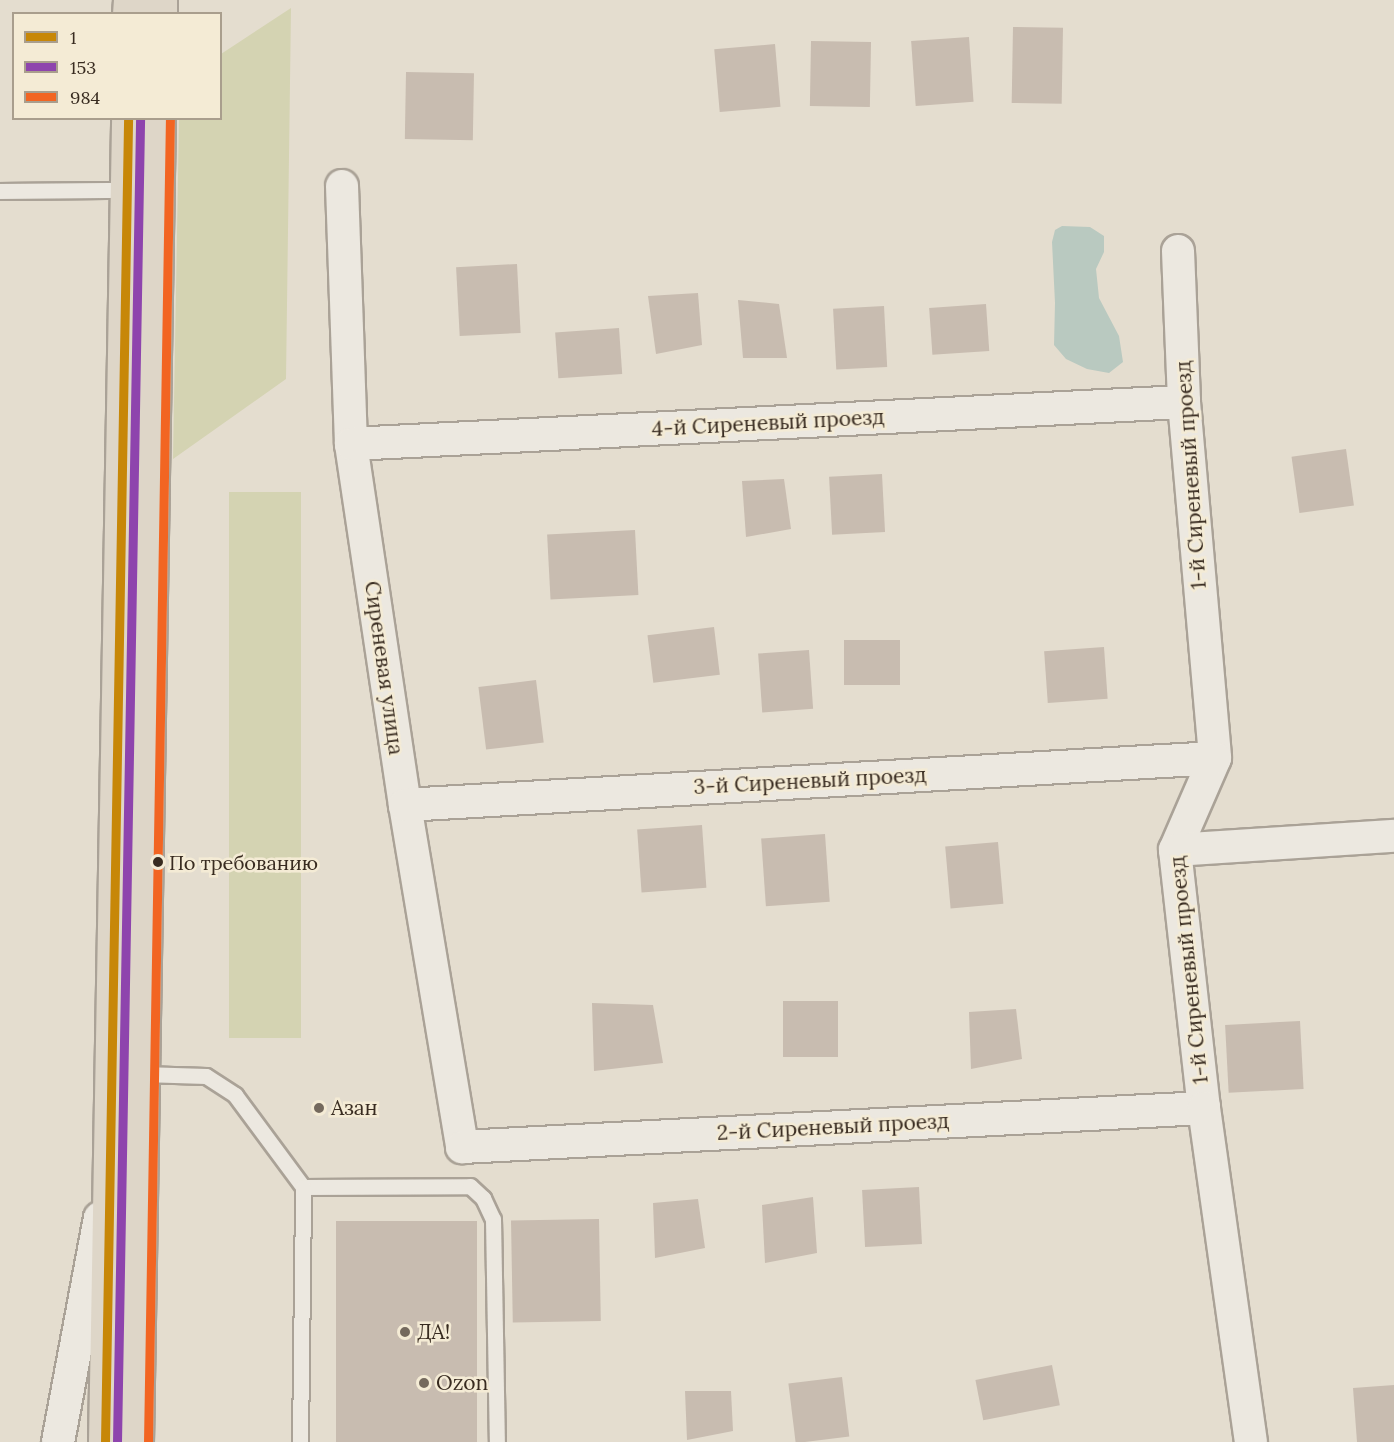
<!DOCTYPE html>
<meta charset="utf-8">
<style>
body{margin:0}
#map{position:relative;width:1394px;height:1442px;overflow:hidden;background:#e4ddcf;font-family:Lora,serif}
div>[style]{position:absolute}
.green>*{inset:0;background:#d4d3b2;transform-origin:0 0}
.water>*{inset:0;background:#b9c9c0}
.building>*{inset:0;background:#c8bcb0;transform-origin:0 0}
.roads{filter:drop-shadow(2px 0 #aaa297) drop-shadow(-2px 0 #aaa297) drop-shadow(0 2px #aaa297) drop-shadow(0 -2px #aaa297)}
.service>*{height:15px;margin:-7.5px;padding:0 7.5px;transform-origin:7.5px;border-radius:7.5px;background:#ece8e0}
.minor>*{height:32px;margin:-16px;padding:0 16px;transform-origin:16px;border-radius:16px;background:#ece8e0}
.trunk>*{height:33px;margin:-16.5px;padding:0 16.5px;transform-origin:16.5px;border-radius:16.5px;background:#ded6c8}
.bus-1>*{height:9px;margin:-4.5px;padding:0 4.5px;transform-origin:4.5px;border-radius:4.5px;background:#c78708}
.bus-2>*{height:9px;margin:-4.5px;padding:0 4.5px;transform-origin:4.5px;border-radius:4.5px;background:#8e44ad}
.bus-3>*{height:9px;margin:-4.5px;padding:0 4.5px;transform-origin:4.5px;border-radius:4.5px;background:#f26522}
.dots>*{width:16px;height:16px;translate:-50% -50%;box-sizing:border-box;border:3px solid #f4ebd5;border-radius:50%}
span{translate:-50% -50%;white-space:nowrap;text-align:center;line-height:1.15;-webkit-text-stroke:5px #f4ebd5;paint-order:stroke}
.bus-label{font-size:20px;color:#382b20}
.left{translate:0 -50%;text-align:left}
.street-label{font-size:21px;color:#382b20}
.poi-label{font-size:21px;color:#382b20}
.legend{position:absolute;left:12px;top:12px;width:210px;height:108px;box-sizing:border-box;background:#f4ebd5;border:2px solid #a99e8d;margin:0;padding:8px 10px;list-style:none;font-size:18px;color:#382b20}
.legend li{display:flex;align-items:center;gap:12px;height:30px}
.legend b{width:30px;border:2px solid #a99e8d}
</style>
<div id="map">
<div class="green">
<i style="clip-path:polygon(291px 8px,286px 379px,173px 459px,179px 119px,220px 118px,221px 54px)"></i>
<i style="left:301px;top:492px;width:546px;height:72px;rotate:90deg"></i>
</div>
<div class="water">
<i style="clip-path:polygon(1062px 226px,1090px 227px,1104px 236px,1104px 252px,1096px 269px,1099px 298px,1119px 336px,1123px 362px,1109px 373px,1087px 369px,1066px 359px,1054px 345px,1055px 303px,1052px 242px,1055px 230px)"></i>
</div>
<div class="building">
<i style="left:1013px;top:27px;width:50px;height:76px;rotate:1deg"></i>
<i style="left:969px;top:37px;width:65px;height:58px;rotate:86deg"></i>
<i style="left:871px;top:42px;width:65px;height:60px;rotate:91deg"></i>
<i style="left:775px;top:44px;width:63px;height:61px;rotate:85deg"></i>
<i style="left:406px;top:72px;width:68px;height:67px;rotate:1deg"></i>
<i style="left:517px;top:264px;width:69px;height:61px;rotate:87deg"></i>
<i style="clip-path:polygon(698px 293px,702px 345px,656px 354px,648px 296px)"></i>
<i style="clip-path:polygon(738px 300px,779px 304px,787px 358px,743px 358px)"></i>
<i style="left:986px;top:304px;width:47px;height:57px;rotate:86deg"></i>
<i style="left:884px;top:306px;width:61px;height:51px;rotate:87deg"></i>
<i style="left:619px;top:328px;width:46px;height:64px;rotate:86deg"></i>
<i style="left:1346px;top:449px;width:57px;height:55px;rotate:82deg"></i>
<i style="left:882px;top:474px;width:58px;height:53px;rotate:87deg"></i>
<i style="clip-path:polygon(784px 479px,791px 529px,746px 537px,742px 481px)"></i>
<i style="left:635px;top:530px;width:65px;height:88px;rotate:87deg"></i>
<i style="left:714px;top:627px;width:48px;height:67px;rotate:83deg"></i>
<i style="left:900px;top:640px;width:45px;height:56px;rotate:90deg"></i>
<i style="left:1104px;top:647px;width:52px;height:60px;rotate:86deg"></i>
<i style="left:809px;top:650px;width:59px;height:51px;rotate:86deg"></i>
<i style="left:536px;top:680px;width:63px;height:58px;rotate:83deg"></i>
<i style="left:702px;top:825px;width:63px;height:65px;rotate:86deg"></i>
<i style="left:825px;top:834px;width:68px;height:64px;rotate:86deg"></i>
<i style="left:998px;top:842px;width:62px;height:53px;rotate:85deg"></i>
<i style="left:838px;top:1001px;width:56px;height:55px;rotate:90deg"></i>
<i style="clip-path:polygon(592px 1003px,653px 1005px,663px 1063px,594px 1071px)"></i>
<i style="clip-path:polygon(1016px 1009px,1022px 1059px,971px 1069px,969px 1012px)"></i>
<i style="left:1300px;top:1021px;width:68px;height:75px;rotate:87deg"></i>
<i style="left:919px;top:1187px;width:57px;height:57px;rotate:87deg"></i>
<i style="clip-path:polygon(813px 1197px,817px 1253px,765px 1263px,762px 1205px)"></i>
<i style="clip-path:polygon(698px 1199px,705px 1248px,655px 1258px,653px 1203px)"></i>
<i style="left:599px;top:1219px;width:102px;height:88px;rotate:89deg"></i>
<i style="left:336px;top:1221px;width:141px;height:221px"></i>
<i style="left:1052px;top:1365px;width:41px;height:78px;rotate:79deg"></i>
<i style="left:842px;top:1377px;width:60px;height:54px;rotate:83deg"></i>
<i style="clip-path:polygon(1394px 1385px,1394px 1442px,1357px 1442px,1353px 1388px)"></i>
<i style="clip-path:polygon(685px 1391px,731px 1391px,733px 1431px,687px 1440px)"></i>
</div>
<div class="roads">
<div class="service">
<i style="left:0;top:191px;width:126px;rotate:-0.5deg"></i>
<i style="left:142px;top:1074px;width:64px;rotate:1.8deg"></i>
<i style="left:206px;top:1076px;width:35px;rotate:33deg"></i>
<i style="left:235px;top:1095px;width:114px;rotate:53.5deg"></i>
<i style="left:303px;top:1187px;width:167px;rotate:-0.3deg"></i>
<i style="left:470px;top:1186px;width:18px;rotate:43deg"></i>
<i style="left:483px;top:1198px;width:23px;rotate:65deg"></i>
<i style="left:493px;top:1219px;width:223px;rotate:89deg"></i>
<i style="left:300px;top:1442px;width:255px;rotate:-89.3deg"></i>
</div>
<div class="minor">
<i style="left:342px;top:186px;width:258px;rotate:88deg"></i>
<i style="left:351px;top:444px;width:365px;rotate:81.5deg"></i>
<i style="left:405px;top:805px;width:347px;rotate:80.5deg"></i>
<i style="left:462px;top:1147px;width:743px;rotate:-3.01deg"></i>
<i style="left:1178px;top:251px;width:151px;rotate:87.7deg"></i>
<i style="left:1184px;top:402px;width:357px;rotate:85deg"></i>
<i style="left:1215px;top:758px;width:100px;rotate:113.5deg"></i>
<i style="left:1175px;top:850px;width:260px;rotate:83.6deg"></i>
<i style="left:1204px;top:1108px;width:337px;rotate:82deg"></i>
<i style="left:351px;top:444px;width:834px;rotate:-2.89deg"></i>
<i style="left:405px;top:805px;width:811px;rotate:-3.32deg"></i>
<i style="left:1175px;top:850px;width:219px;rotate:-3.7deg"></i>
<i style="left:58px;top:1442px;width:228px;rotate:-79.4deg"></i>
</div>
<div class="trunk">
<i style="left:129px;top:14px;width:14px;rotate:-86deg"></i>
<i style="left:160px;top:14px;width:14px;rotate:-90deg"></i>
<i style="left:105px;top:1442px;width:1324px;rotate:-89deg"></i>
<i style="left:136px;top:1442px;width:1324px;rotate:-89.05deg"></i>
</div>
</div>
<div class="bus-1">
<i style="left:105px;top:1442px;width:1324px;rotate:-89deg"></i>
</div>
<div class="bus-2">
<i style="left:117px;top:1442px;width:1324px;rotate:-89deg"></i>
</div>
<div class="bus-3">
<i style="left:148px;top:1442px;width:1324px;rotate:-89.05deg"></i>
</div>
<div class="dots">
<i style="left:158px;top:862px;background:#382b20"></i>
<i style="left:319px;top:1108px;background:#74695d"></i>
<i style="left:405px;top:1332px;background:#74695d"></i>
<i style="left:424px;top:1383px;background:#74695d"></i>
</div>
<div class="bus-label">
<span class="left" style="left:169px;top:862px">По требованию</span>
</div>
<div class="street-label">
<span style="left:768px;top:423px;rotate:-3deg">4-й Сиреневый проезд</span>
<span style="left:1191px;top:475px;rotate:-94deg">1-й Сиреневый проезд</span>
<span style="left:384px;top:668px;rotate:82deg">Сиреневая улица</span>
<span style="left:810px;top:781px;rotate:-3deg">3-й Сиреневый проезд</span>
<span style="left:1189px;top:970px;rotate:-96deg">1-й Сиреневый проезд</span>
<span style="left:833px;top:1127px;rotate:-3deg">2-й Сиреневый проезд</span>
</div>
<div class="poi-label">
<span class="left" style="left:331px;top:1108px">Азан</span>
<span class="left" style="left:417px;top:1332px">ДА!</span>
<span class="left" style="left:436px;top:1383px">Ozon</span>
</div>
<ul class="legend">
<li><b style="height:8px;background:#c78708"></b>1</li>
<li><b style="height:8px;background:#8e44ad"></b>153</li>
<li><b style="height:8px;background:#f26522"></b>984</li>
</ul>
</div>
